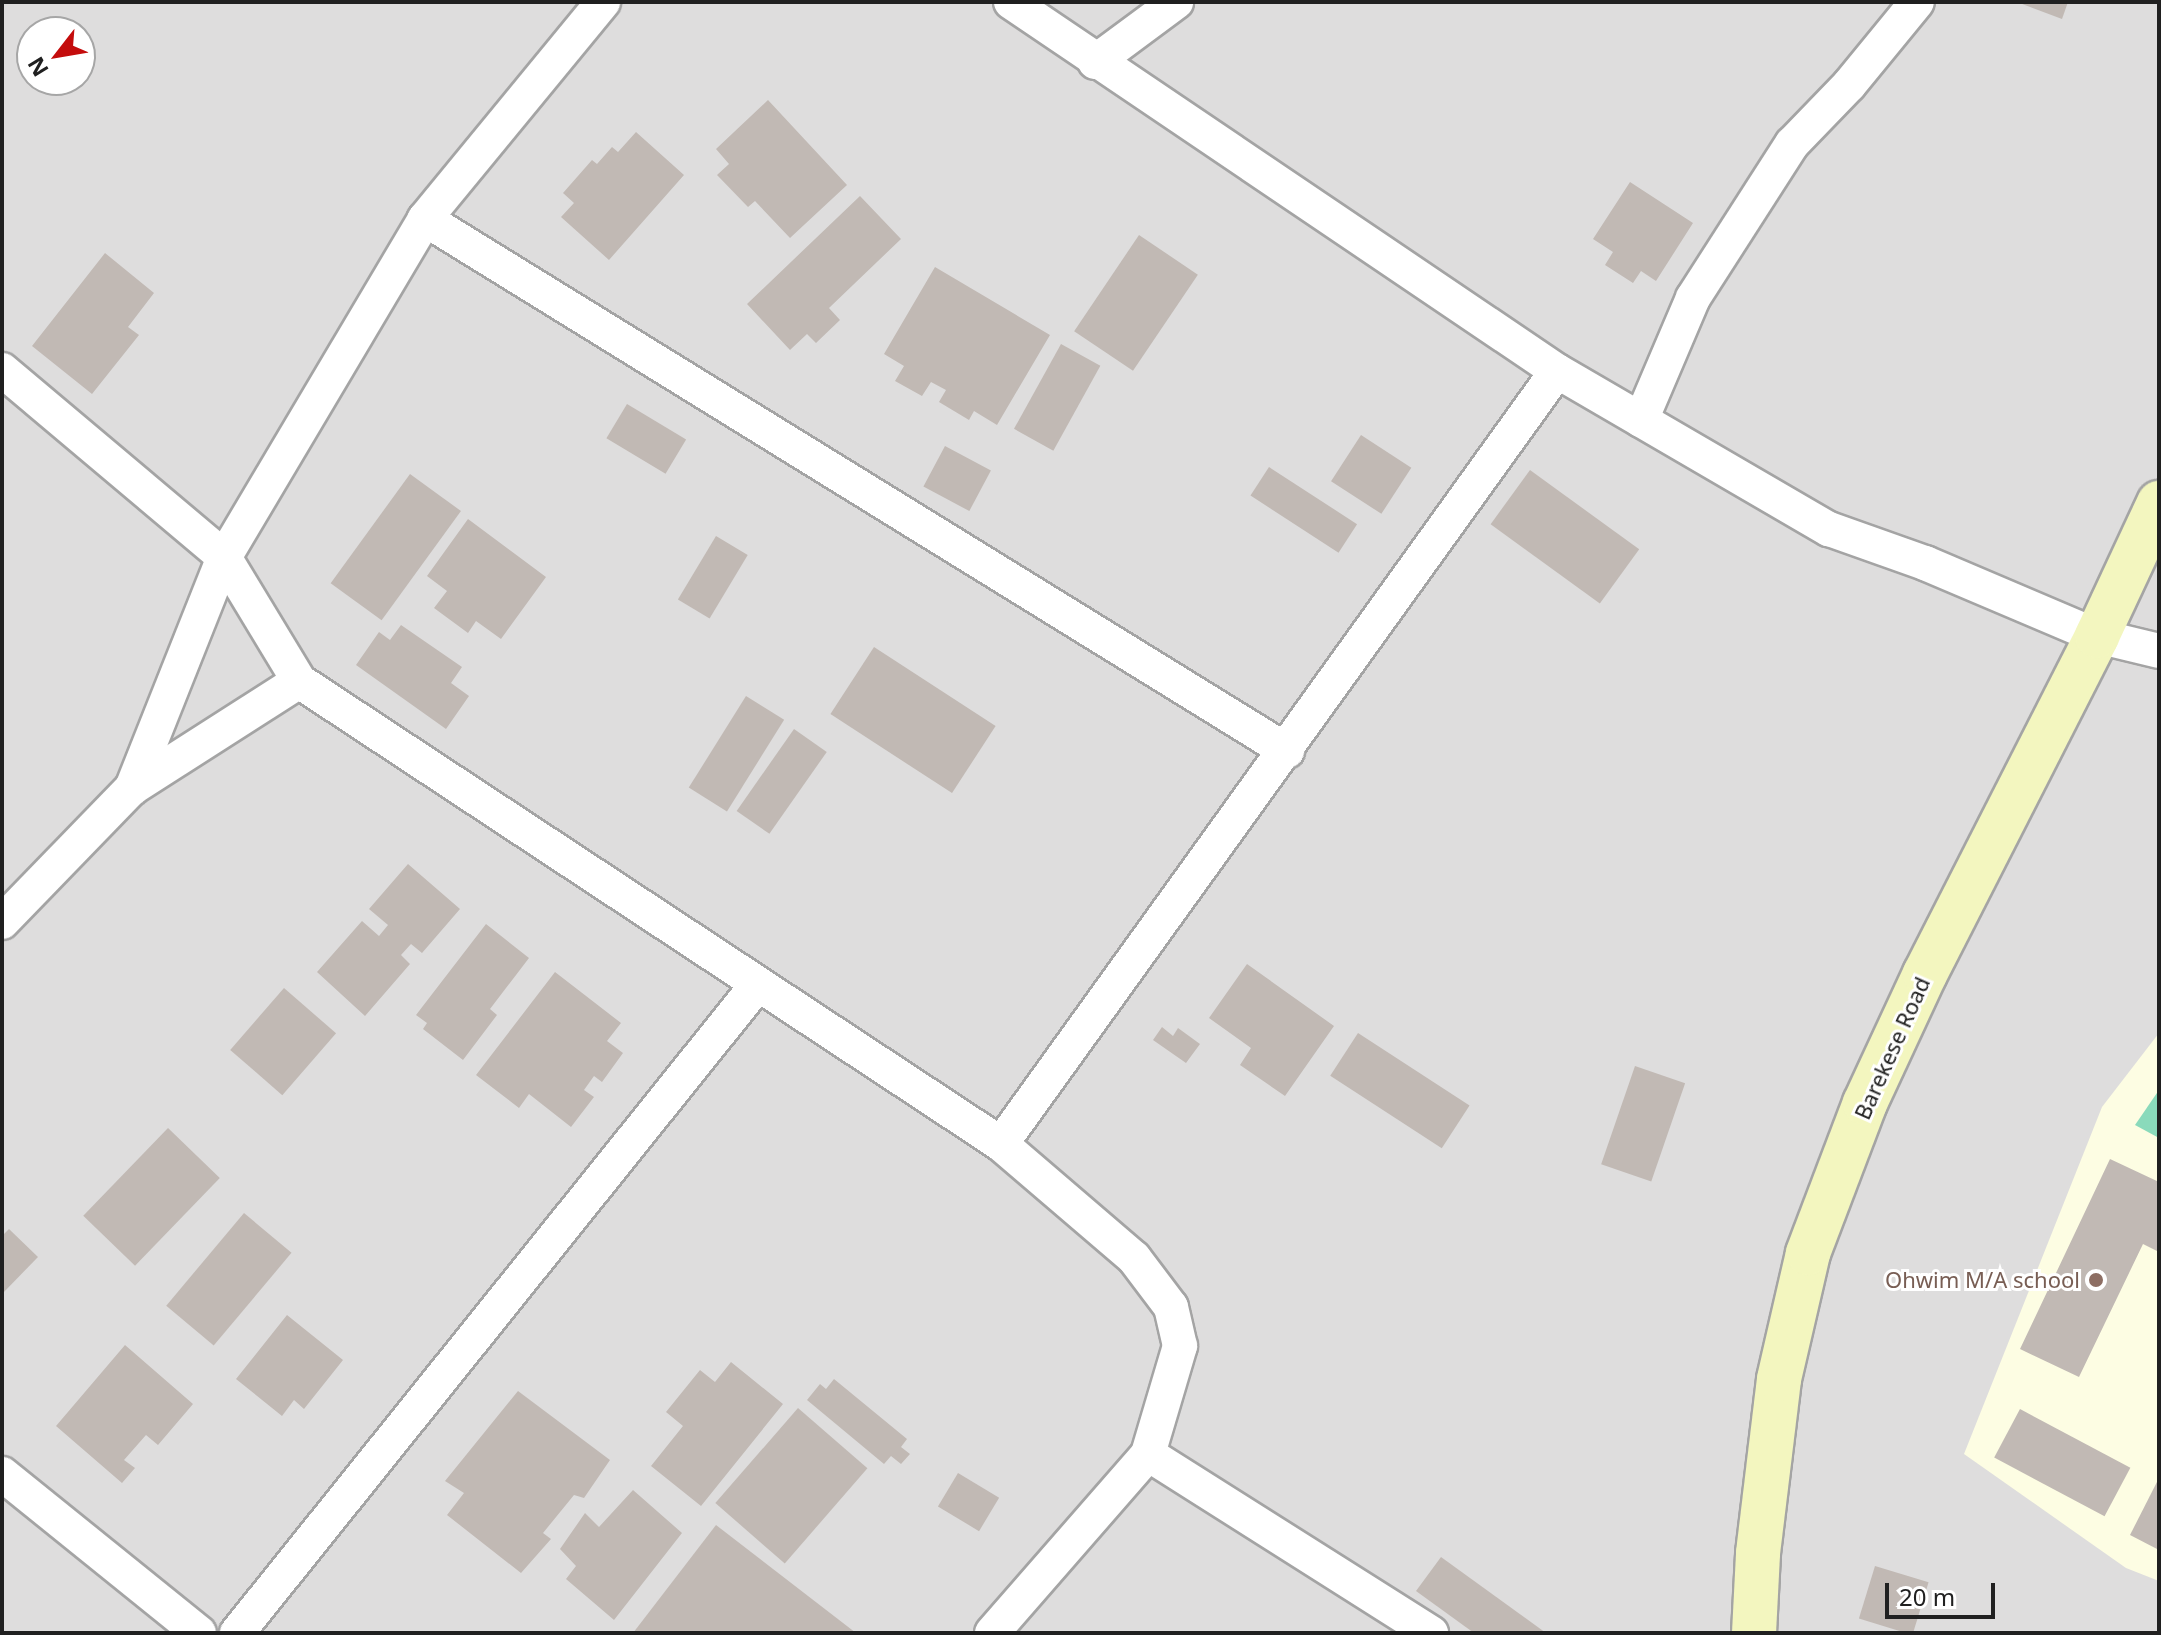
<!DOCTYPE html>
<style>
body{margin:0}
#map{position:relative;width:2161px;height:1635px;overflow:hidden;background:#f0ede7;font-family:"Noto Sans",sans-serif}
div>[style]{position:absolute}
.residential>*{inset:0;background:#dedddd}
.education>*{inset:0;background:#fdfde3}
.pitch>*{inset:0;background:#8adabb}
.building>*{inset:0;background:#c1b9b4;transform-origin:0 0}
.roads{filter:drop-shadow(2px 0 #a4a4a4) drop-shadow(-2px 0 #a4a4a4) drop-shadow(0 2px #a4a4a4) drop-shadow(0 -2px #a4a4a4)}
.minor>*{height:34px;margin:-17px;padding:0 17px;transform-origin:17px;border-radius:17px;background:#fff}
.secondary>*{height:44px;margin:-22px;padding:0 22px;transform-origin:22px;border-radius:22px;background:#f3f6bf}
.dots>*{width:22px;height:22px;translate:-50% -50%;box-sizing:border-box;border:4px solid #fff;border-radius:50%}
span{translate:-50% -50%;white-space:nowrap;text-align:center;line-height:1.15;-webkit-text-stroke:6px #fff;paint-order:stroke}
.street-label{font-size:22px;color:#202020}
.education-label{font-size:22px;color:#785e54}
.right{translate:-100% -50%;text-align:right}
.frame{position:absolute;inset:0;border:4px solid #202020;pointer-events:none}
.north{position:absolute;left:16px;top:16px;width:80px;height:80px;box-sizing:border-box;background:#fff;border:2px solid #a6a6a6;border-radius:50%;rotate:239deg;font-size:22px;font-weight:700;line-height:32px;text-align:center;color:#202020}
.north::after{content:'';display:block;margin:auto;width:28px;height:36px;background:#c40c0c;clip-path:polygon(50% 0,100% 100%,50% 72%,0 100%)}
.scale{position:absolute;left:1885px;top:1583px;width:110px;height:36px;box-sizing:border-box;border:4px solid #202020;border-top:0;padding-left:10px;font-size:24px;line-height:28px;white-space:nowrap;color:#202020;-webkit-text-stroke:6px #fff;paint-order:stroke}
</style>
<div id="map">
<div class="residential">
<i style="clip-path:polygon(evenodd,2px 2px,2159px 2px,2159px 1633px,2px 1633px,2px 2px,32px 32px,80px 32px,80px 80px,32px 80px,32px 32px)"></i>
</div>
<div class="education">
<i style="clip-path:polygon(2159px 1033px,2159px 1581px,2126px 1568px,1964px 1454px,2102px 1107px)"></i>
</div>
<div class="pitch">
<i style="clip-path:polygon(2159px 1090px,2159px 1138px,2135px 1125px)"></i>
</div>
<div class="building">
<i style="clip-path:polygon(2017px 2px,2068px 2px,2062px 19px)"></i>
<i style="clip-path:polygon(768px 100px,847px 185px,790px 238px,755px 201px,748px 207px,717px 175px,729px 164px,716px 149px)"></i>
<i style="clip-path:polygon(636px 132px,684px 175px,609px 260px,561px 217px,574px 203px,563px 193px,592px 160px,597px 164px,612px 147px,618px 152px)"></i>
<i style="clip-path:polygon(1630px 182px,1693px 223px,1656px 281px,1641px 271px,1633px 283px,1605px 265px,1613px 252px,1593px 239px)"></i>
<i style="clip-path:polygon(860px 196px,901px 239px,829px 308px,840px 320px,816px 343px,807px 334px,790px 350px,747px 304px)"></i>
<i style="left:1139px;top:235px;width:71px;height:116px;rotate:34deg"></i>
<i style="clip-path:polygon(105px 253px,154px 293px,128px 327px,139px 335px,92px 394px,32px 346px)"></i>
<i style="clip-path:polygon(935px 267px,1050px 335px,997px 425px,974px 411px,969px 420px,939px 402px,946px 390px,931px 382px,922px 396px,895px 381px,904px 366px,884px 354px)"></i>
<i style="left:1061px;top:344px;width:45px;height:97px;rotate:29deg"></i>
<i style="left:627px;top:404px;width:69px;height:40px;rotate:31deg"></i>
<i style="left:1361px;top:435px;width:60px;height:55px;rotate:33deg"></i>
<i style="left:945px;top:446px;width:52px;height:46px;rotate:28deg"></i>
<i style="left:1269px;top:467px;width:105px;height:34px;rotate:33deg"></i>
<i style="left:1530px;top:470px;width:135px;height:67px;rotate:36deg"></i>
<i style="left:410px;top:474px;width:63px;height:135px;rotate:36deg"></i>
<i style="clip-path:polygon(468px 519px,546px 577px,501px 639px,476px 621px,468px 633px,434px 608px,447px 591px,427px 576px)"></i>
<i style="left:716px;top:536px;width:37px;height:74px;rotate:31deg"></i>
<i style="clip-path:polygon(401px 625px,462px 667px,451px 683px,469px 696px,446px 729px,356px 665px,379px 632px,390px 640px)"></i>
<i style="left:874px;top:647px;width:145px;height:80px;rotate:33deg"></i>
<i style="left:746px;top:696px;width:45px;height:108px;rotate:32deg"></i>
<i style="left:794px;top:729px;width:40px;height:100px;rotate:35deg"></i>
<i style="clip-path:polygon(408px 864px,460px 909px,422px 953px,411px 944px,401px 955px,410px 964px,365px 1016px,317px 972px,362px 921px,379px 936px,388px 925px,369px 909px)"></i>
<i style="clip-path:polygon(486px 924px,529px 958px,490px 1009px,497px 1015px,463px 1060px,423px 1029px,427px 1023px,416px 1015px)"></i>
<i style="clip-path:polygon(1247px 964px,1334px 1026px,1285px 1096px,1240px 1065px,1251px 1048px,1209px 1018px)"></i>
<i style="clip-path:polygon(555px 972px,621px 1023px,607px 1041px,623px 1053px,602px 1082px,594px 1076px,584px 1090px,594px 1097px,571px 1127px,529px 1094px,519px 1108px,476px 1075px)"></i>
<i style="left:284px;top:988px;width:69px;height:82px;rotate:41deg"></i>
<i style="clip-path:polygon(1162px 1027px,1173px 1036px,1178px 1028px,1200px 1044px,1186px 1063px,1153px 1040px)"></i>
<i style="left:1358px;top:1033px;width:133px;height:51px;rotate:33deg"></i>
<i style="left:1635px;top:1066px;width:53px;height:104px;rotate:19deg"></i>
<i style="left:168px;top:1128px;width:72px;height:122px;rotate:44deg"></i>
<i style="clip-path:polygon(2110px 1159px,2159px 1182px,2159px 1252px,2143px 1244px,2079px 1377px,2020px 1349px)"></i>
<i style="left:244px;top:1213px;width:62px;height:121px;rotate:40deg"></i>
<i style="clip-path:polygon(9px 1229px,38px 1257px,2px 1294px,2px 1236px)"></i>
<i style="clip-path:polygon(287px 1315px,343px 1360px,304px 1409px,294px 1400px,282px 1416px,236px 1379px)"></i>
<i style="clip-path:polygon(125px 1345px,193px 1404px,158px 1445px,146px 1435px,124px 1460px,135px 1468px,122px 1483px,56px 1426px)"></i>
<i style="clip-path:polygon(731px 1362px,783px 1404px,701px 1506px,651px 1466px,683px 1426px,666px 1412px,700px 1370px,715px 1382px)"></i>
<i style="clip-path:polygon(834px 1379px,907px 1439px,901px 1447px,910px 1454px,901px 1464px,891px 1456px,884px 1464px,807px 1400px,820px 1384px,826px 1389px)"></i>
<i style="clip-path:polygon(518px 1391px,610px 1460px,584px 1498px,574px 1495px,543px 1533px,551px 1539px,521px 1573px,447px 1515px,464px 1493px,445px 1481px)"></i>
<i style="left:798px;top:1408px;width:92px;height:126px;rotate:41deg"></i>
<i style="left:2020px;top:1409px;width:125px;height:55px;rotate:28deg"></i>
<i style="left:958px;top:1473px;width:48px;height:39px;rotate:31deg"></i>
<i style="clip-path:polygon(2159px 1478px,2159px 1550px,2130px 1535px)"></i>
<i style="clip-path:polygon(633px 1490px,682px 1533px,614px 1620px,566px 1579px,576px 1566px,560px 1549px,585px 1513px,599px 1527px)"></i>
<i style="clip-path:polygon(716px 1525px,856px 1633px,633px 1633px)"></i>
<i style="clip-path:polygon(1441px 1557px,1546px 1633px,1474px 1633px,1416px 1591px)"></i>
<i style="left:1875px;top:1566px;width:56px;height:55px;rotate:17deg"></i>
</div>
<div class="roads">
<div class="minor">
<i style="left:603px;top:2px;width:281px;rotate:129.4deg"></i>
<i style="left:425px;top:219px;width:393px;rotate:120.7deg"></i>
<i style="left:224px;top:557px;width:145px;rotate:58.8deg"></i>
<i style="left:299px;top:681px;width:841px;rotate:33.41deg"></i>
<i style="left:1001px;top:1144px;width:175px;rotate:40.6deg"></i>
<i style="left:1134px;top:1258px;width:61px;rotate:52.9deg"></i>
<i style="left:1171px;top:1307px;width:40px;rotate:77deg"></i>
<i style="left:1180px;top:1346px;width:113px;rotate:106.5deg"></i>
<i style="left:1148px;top:1454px;width:335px;rotate:32.3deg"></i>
<i style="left:1011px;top:2px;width:659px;rotate:34.05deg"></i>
<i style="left:1557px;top:371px;width:315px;rotate:30.2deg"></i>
<i style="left:1829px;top:529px;width:102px;rotate:19.5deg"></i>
<i style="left:1925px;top:563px;width:187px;rotate:23deg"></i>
<i style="left:2097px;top:636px;width:64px;rotate:13.6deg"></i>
<i style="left:1095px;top:62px;width:101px;rotate:-36.5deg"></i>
<i style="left:425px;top:219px;width:1013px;rotate:31.68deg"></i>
<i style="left:2px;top:370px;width:290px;rotate:40.1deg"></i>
<i style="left:224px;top:557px;width:249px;rotate:111.7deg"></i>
<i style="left:1641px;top:420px;width:133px;rotate:-66.9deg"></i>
<i style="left:1693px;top:298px;width:183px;rotate:-57.3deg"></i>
<i style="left:1792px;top:144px;width:82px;rotate:-46deg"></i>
<i style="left:1849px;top:85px;width:107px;rotate:-50.7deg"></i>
<i style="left:2px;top:922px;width:187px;rotate:-45.9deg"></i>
<i style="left:132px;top:788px;width:198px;rotate:-32.6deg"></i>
<i style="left:1001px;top:1144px;width:952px;rotate:-54.27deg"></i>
<i style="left:2px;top:1474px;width:253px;rotate:38.9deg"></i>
<i style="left:237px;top:1633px;width:831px;rotate:-51.25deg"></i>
<i style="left:992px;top:1633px;width:237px;rotate:-48.9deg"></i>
</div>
<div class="secondary">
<i style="left:1754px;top:1633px;width:80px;rotate:-87.1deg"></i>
<i style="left:1758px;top:1553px;width:175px;rotate:-83.1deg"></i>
<i style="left:1779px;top:1379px;width:129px;rotate:-77deg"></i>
<i style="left:1808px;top:1253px;width:160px;rotate:-69.2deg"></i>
<i style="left:1865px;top:1103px;width:142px;rotate:-65.1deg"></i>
<i style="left:1925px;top:974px;width:379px;rotate:-63deg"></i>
<i style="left:2097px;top:636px;width:147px;rotate:-65deg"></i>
</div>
</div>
<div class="dots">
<i style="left:2096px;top:1280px;background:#8d6e63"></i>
</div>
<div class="street-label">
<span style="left:1892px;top:1048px;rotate:-66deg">Barekese Road</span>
</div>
<div class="education-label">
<span class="right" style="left:2080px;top:1280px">Ohwim M/A school</span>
</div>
<div class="frame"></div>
<div class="north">N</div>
<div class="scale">20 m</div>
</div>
